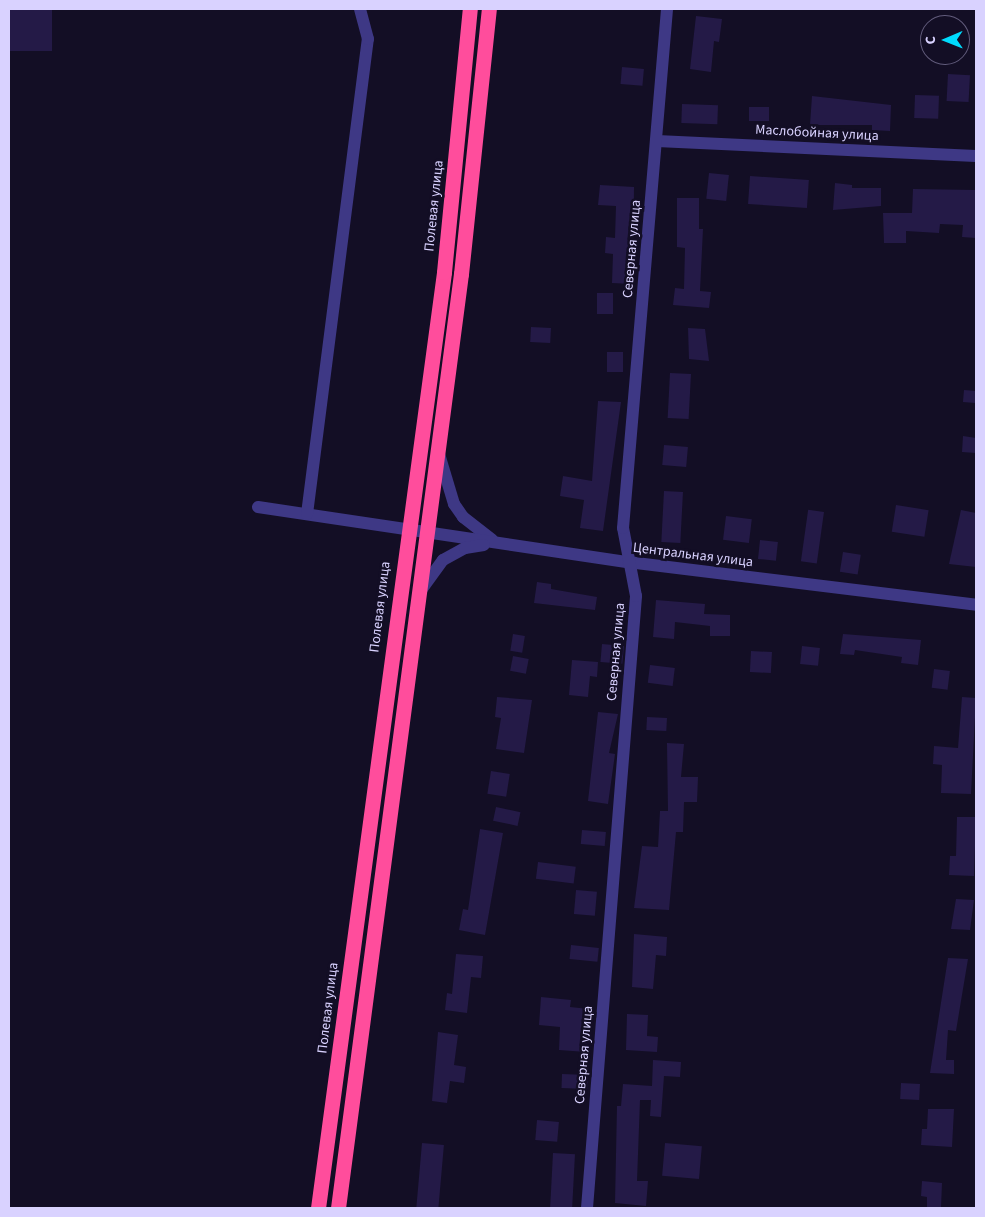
<!DOCTYPE html>
<meta charset="utf-8">
<style>
body{margin:0}
#map{position:relative;width:985px;height:1217px;overflow:hidden;background:#130e25;font-family:"Source Sans 3",sans-serif}
div>[style]{position:absolute}
.building>*{inset:0;background:#241a47;transform-origin:0 0}
.minor>*{height:12px;margin:-6px;padding:0 6px;transform-origin:6px;border-radius:6px;background:#3e3885}
.highway>*{height:15px;margin:-7.5px;padding:0 7.5px;transform-origin:7.5px;border-radius:7.5px;background:#ff4d9c}
span{translate:-50% -50%;white-space:nowrap;text-align:center;line-height:1.15;-webkit-text-stroke:5px #130e25;paint-order:stroke}
.street-label{font-size:14px;color:#d9d2ff}
.frame{position:absolute;inset:0;border:10px solid #d9d2ff;pointer-events:none}
.north{position:absolute;left:920px;top:15px;width:50px;height:50px;box-sizing:border-box;background:#130e25;border:1px solid #625c7c;border-radius:50%;rotate:269deg;font-size:14px;font-weight:700;line-height:20px;text-align:center;color:#d9d2ff}
.north::after{content:'';display:block;margin:auto;width:18px;height:22px;background:#00dbfd;clip-path:polygon(50% 0,100% 100%,50% 72%,0 100%)}
</style>
<div id="map">
<div class="building">
<i style="left:9px;top:9px;width:43px;height:42px"></i>
<i style="clip-path:polygon(696px 16px,722px 19px,719px 42px,714px 41px,711px 72px,690px 69px)"></i>
<i style="left:622px;top:67px;width:22px;height:17px;rotate:5deg"></i>
<i style="left:948px;top:74px;width:22px;height:27px;rotate:3deg"></i>
<i style="left:915px;top:95px;width:24px;height:23px;rotate:2deg"></i>
<i style="clip-path:polygon(812px 96px,891px 105px,890px 131px,872px 130px,872px 125px,810px 125px)"></i>
<i style="left:682px;top:104px;width:36px;height:19px;rotate:2deg"></i>
<i style="left:749px;top:107px;width:20px;height:14px"></i>
<i style="left:709px;top:173px;width:20px;height:26px;rotate:6deg"></i>
<i style="left:750px;top:176px;width:59px;height:28px;rotate:4deg"></i>
<i style="clip-path:polygon(835px 183px,852px 185px,852px 188px,881px 188px,881px 206px,833px 210px)"></i>
<i style="clip-path:polygon(600px 185px,634px 187px,633px 284px,612px 283px,613px 254px,605px 253px,606px 237px,615px 238px,616px 206px,598px 205px)"></i>
<i style="clip-path:polygon(913px 189px,976px 190px,976px 238px,962px 237px,963px 225px,940px 224px,939px 233px,906px 231px,906px 243px,884px 243px,883px 213px,912px 213px)"></i>
<i style="clip-path:polygon(677px 198px,699px 198px,699px 229px,703px 229px,700px 291px,711px 292px,709px 308px,673px 305px,675px 288px,684px 289px,685px 248px,677px 247px)"></i>
<i style="left:597px;top:293px;width:16px;height:21px"></i>
<i style="left:531px;top:327px;width:20px;height:15px;rotate:3deg"></i>
<i style="clip-path:polygon(688px 328px,705px 329px,709px 361px,689px 359px)"></i>
<i style="left:607px;top:352px;width:16px;height:20px"></i>
<i style="left:670px;top:373px;width:21px;height:45px;rotate:3deg"></i>
<i style="left:964px;top:390px;width:12px;height:12px;rotate:5deg"></i>
<i style="clip-path:polygon(598px 401px,621px 402px,603px 531px,580px 528px,584px 500px,560px 496px,563px 476px,592px 481px)"></i>
<i style="clip-path:polygon(963px 436px,976px 438px,976px 453px,962px 452px)"></i>
<i style="left:664px;top:445px;width:24px;height:20px;rotate:5deg"></i>
<i style="left:664px;top:491px;width:19px;height:51px;rotate:3deg"></i>
<i style="left:896px;top:505px;width:33px;height:27px;rotate:9deg"></i>
<i style="clip-path:polygon(961px 510px,976px 513px,976px 567px,949px 564px)"></i>
<i style="left:824px;top:512px;width:52px;height:16px;rotate:98deg"></i>
<i style="left:726px;top:516px;width:26px;height:24px;rotate:7deg"></i>
<i style="left:760px;top:540px;width:18px;height:19px;rotate:6deg"></i>
<i style="left:843px;top:552px;width:18px;height:20px;rotate:9deg"></i>
<i style="clip-path:polygon(537px 582px,551px 584px,551px 589px,597px 597px,595px 610px,534px 603px)"></i>
<i style="clip-path:polygon(656px 600px,705px 604px,704px 614px,730px 615px,730px 636px,710px 636px,710px 626px,675px 622px,674px 639px,653px 637px)"></i>
<i style="left:513px;top:634px;width:12px;height:17px;rotate:9deg"></i>
<i style="clip-path:polygon(843px 634px,921px 640px,918px 665px,901px 663px,902px 657px,855px 650px,854px 655px,840px 654px)"></i>
<i style="left:602px;top:644px;width:22px;height:18px;rotate:5deg"></i>
<i style="left:802px;top:646px;width:18px;height:18px;rotate:6deg"></i>
<i style="left:751px;top:651px;width:21px;height:21px;rotate:3deg"></i>
<i style="left:513px;top:656px;width:16px;height:15px;rotate:11deg"></i>
<i style="clip-path:polygon(572px 660px,598px 662px,597px 677px,590px 676px,588px 697px,569px 695px)"></i>
<i style="left:650px;top:665px;width:25px;height:18px;rotate:7deg"></i>
<i style="left:934px;top:669px;width:16px;height:19px;rotate:7deg"></i>
<i style="clip-path:polygon(497px 697px,532px 700px,524px 753px,496px 749px,501px 718px,495px 717px)"></i>
<i style="clip-path:polygon(962px 697px,976px 698px,971px 794px,941px 793px,942px 765px,933px 764px,934px 746px,958px 748px)"></i>
<i style="clip-path:polygon(598px 712px,618px 714px,609px 753px,615px 754px,608px 804px,588px 801px)"></i>
<i style="left:647px;top:717px;width:20px;height:13px;rotate:3deg"></i>
<i style="clip-path:polygon(667px 743px,684px 744px,681px 777px,698px 777px,697px 802px,684px 802px,683px 832px,676px 832px,669px 910px,634px 908px,642px 846px,658px 847px,660px 811px,668px 811px)"></i>
<i style="left:491px;top:771px;width:19px;height:23px;rotate:9deg"></i>
<i style="left:496px;top:807px;width:25px;height:14px;rotate:12deg"></i>
<i style="clip-path:polygon(957px 817px,976px 817px,974px 876px,949px 875px,950px 856px,956px 856px)"></i>
<i style="clip-path:polygon(480px 829px,503px 833px,485px 935px,459px 930px,463px 909px,468px 910px)"></i>
<i style="left:582px;top:830px;width:24px;height:14px;rotate:5deg"></i>
<i style="left:538px;top:862px;width:38px;height:17px;rotate:7deg"></i>
<i style="left:576px;top:890px;width:21px;height:24px;rotate:5deg"></i>
<i style="clip-path:polygon(956px 899px,974px 900px,970px 930px,951px 929px)"></i>
<i style="clip-path:polygon(634px 934px,667px 937px,666px 956px,656px 955px,653px 989px,632px 987px)"></i>
<i style="left:571px;top:945px;width:28px;height:14px;rotate:6deg"></i>
<i style="clip-path:polygon(456px 954px,483px 956px,481px 978px,471px 977px,467px 1013px,445px 1010px,447px 993px,452px 994px)"></i>
<i style="clip-path:polygon(948px 958px,968px 959px,956px 1031px,948px 1030px,946px 1060px,954px 1060px,954px 1074px,930px 1073px)"></i>
<i style="clip-path:polygon(541px 997px,571px 1000px,570px 1007px,589px 1009px,586px 1052px,559px 1050px,560px 1027px,539px 1025px)"></i>
<i style="clip-path:polygon(627px 1014px,648px 1015px,647px 1036px,658px 1037px,657px 1052px,626px 1050px)"></i>
<i style="clip-path:polygon(438px 1032px,458px 1035px,454px 1065px,466px 1067px,464px 1083px,450px 1081px,447px 1103px,432px 1101px)"></i>
<i style="clip-path:polygon(653px 1060px,681px 1062px,680px 1077px,664px 1076px,661px 1117px,650px 1116px,651px 1100px,640px 1100px,637px 1181px,648px 1181px,646px 1206px,615px 1203px,617px 1106px,621px 1106px,623px 1084px,652px 1086px)"></i>
<i style="left:562px;top:1074px;width:26px;height:14px;rotate:2deg"></i>
<i style="left:901px;top:1083px;width:19px;height:16px;rotate:3deg"></i>
<i style="clip-path:polygon(928px 1109px,954px 1109px,952px 1147px,921px 1145px,922px 1129px,927px 1129px)"></i>
<i style="left:537px;top:1120px;width:22px;height:20px;rotate:5deg"></i>
<i style="left:422px;top:1143px;width:22px;height:66px;rotate:5deg"></i>
<i style="left:665px;top:1143px;width:37px;height:33px;rotate:5deg"></i>
<i style="left:553px;top:1153px;width:22px;height:55px;rotate:3deg"></i>
<i style="clip-path:polygon(922px 1181px,942px 1183px,941px 1208px,927px 1208px,927px 1197px,921px 1196px)"></i>
</div>
<div class="minor">
<i style="left:657px;top:141px;width:319px;rotate:2.7deg"></i>
<i style="left:439px;top:454px;width:52px;rotate:73.3deg"></i>
<i style="left:454px;top:504px;width:16px;rotate:55deg"></i>
<i style="left:463px;top:517px;width:37px;rotate:38deg"></i>
<i style="left:258px;top:507px;width:374px;rotate:8.5deg"></i>
<i style="left:628px;top:562px;width:351px;rotate:7deg"></i>
<i style="left:307px;top:514px;width:479px;rotate:-82.7deg"></i>
<i style="left:368px;top:39px;width:31px;rotate:-105deg"></i>
<i style="left:419px;top:593px;width:41px;rotate:-54deg"></i>
<i style="left:443px;top:560px;width:25px;rotate:-29deg"></i>
<i style="left:465px;top:548px;width:19px;rotate:-9deg"></i>
<i style="left:587px;top:1208px;width:614px;rotate:-85.42deg"></i>
<i style="left:636px;top:596px;width:69px;rotate:-100.8deg"></i>
<i style="left:623px;top:528px;width:521px;rotate:-85.15deg"></i>
</div>
<div class="highway">
<i style="left:318px;top:1208px;width:944px;rotate:-82.33deg"></i>
<i style="left:444px;top:272px;width:264px;rotate:-84.4deg"></i>
<i style="left:338px;top:1208px;width:942px;rotate:-82.5deg"></i>
<i style="left:461px;top:274px;width:266px;rotate:-84deg"></i>
</div>
<div class="street-label">
<span style="left:817px;top:133px;rotate:3deg">Маслобойная улица</span>
<span style="left:434px;top:206px;rotate:-84deg">Полевая улица</span>
<span style="left:632px;top:249px;rotate:-85deg">Северная улица</span>
<span style="left:693px;top:555px;rotate:7deg">Центральная улица</span>
<span style="left:380px;top:607px;rotate:-83deg">Полевая улица</span>
<span style="left:616px;top:652px;rotate:-85deg">Северная улица</span>
<span style="left:328px;top:1008px;rotate:-83deg">Полевая улица</span>
<span style="left:584px;top:1055px;rotate:-85deg">Северная улица</span>
</div>
<div class="frame"></div>
<div class="north">С</div>
</div>
